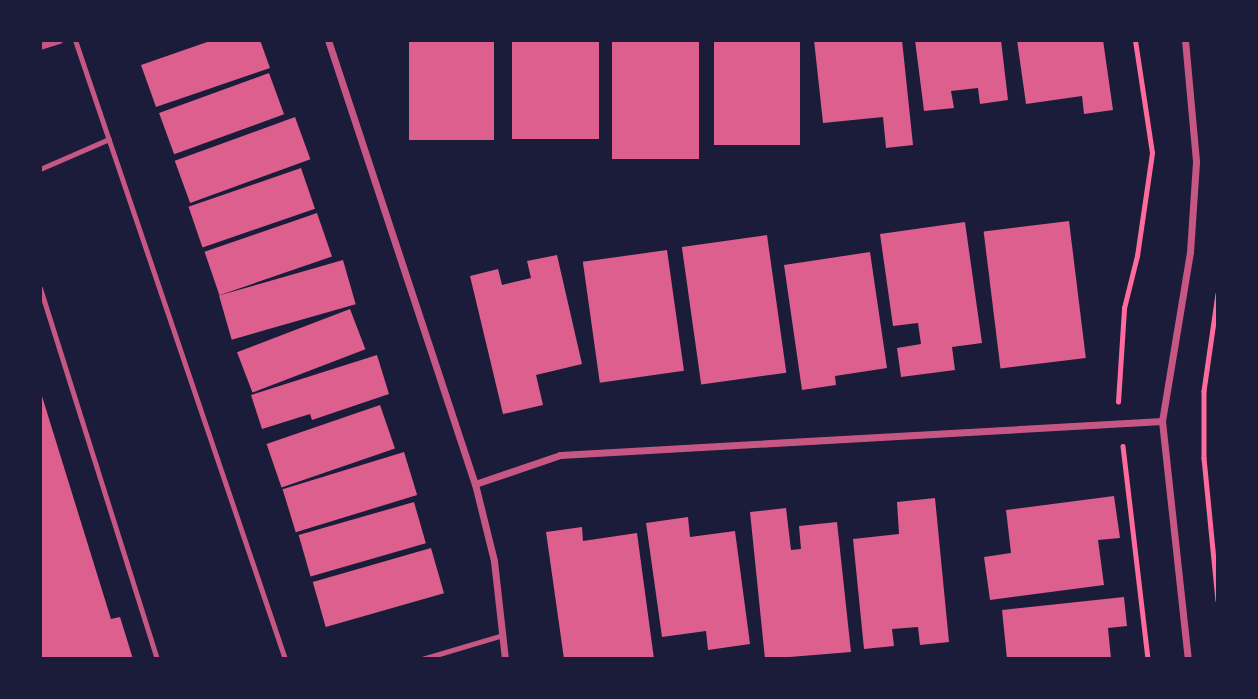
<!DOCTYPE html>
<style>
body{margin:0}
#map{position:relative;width:1258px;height:699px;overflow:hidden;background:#1b1b3a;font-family:"Roboto Serif",serif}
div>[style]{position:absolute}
.building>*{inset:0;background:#dd5f8e;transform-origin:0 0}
.path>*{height:4.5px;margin:-2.25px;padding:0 2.25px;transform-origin:2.25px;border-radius:2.25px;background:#ff6b9d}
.service>*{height:5px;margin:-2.5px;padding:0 2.5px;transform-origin:2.5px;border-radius:2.5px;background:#c65784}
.minor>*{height:7px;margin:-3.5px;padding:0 3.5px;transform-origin:3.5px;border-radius:3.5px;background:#c65784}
span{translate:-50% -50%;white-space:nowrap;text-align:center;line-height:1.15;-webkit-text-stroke:5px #1b1b3a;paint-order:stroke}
.frame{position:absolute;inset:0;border:42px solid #1b1b3a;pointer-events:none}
</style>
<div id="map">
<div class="building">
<i style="clip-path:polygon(213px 40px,260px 40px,270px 68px,156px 107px,141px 65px)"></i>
<i style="left:409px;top:40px;width:85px;height:100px"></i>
<i style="left:512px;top:40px;width:87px;height:99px"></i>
<i style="left:612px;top:40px;width:87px;height:119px"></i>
<i style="left:714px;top:40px;width:86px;height:105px"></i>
<i style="clip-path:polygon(814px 40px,902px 40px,913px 145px,886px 148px,883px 117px,823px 123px)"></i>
<i style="clip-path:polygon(915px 40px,1001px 40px,1008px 100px,980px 104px,978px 88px,951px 91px,954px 108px,924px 111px)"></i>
<i style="clip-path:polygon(1017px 40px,1103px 40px,1113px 110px,1084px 114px,1082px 96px,1026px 104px)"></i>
<i style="left:269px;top:73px;width:44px;height:117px;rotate:70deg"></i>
<i style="left:295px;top:117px;width:45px;height:128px;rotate:70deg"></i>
<i style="left:301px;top:168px;width:43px;height:119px;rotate:71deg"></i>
<i style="left:317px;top:213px;width:46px;height:119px;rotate:71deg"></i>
<i style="left:1069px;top:221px;width:138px;height:86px;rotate:83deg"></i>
<i style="clip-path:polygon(965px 222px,982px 343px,952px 347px,955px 370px,901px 377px,897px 348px,921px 344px,918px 323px,893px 326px,880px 234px)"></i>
<i style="left:767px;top:235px;width:139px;height:86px;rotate:82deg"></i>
<i style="left:667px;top:250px;width:122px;height:85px;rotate:82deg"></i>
<i style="clip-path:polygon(870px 252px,887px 368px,835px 376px,836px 385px,802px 390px,784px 265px)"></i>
<i style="clip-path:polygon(557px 255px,582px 364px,536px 375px,543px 405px,503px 414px,470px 276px,498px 269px,502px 285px,531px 278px,527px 261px)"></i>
<i style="left:343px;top:260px;width:46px;height:129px;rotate:74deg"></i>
<i style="left:350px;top:309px;width:43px;height:121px;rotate:69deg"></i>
<i style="clip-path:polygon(377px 355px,389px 394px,312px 420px,310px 414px,262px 429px,251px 395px)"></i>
<i style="clip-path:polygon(41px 393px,111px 619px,120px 617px,133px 659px,40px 659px)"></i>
<i style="left:380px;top:405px;width:46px;height:120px;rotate:71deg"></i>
<i style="left:404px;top:452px;width:45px;height:127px;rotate:73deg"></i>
<i style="clip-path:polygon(1114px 496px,1120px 538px,1098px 540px,1104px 585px,990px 600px,984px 557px,1011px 553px,1006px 510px)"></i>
<i style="clip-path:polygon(935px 498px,949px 642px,920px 645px,918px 627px,892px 629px,894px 646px,864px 649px,853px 539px,899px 534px,897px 502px)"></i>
<i style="left:414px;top:502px;width:43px;height:120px;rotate:74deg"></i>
<i style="clip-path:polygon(786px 508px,791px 550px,801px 549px,799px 526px,837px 522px,851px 652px,765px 659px,750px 512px)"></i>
<i style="clip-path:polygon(688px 517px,690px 537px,735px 531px,750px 644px,708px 650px,706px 631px,662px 637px,646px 523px)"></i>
<i style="clip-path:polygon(582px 527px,583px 541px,637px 533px,654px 659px,564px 659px,546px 532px)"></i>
<i style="left:431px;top:548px;width:47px;height:123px;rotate:74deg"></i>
<i style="clip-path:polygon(1124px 597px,1127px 626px,1108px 628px,1111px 659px,1007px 659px,1002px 610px)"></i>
</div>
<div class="path">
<i style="left:1218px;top:294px;width:98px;rotate:98.2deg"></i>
<i style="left:1204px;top:391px;width:67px;rotate:90deg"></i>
<i style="left:1204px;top:458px;width:143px;rotate:84.4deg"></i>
<i style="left:1118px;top:402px;width:94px;rotate:-86.3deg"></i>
<i style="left:1124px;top:308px;width:54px;rotate:-76deg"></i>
<i style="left:1137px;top:256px;width:104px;rotate:-81.7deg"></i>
<i style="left:1152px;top:153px;width:114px;rotate:-98.6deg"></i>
<i style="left:1123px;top:446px;width:214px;rotate:83.3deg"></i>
</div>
<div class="service">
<i style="left:75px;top:40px;width:654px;rotate:71.26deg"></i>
<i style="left:40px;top:169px;width:75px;rotate:-23.5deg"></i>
<i style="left:40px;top:288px;width:389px;rotate:72.5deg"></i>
<i style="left:422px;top:659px;width:84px;rotate:-16.5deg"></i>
</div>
<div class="minor">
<i style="left:328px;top:40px;width:468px;rotate:71.7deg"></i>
<i style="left:475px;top:484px;width:79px;rotate:76.1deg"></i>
<i style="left:494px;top:561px;width:99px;rotate:83.6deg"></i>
<i style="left:1185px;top:40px;width:122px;rotate:84.8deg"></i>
<i style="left:1196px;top:162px;width:90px;rotate:93.8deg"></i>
<i style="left:1190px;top:252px;width:171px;rotate:99.4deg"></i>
<i style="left:1162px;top:421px;width:239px;rotate:83.8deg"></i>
<i style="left:40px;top:46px;width:20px;rotate:-18deg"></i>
<i style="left:475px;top:484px;width:90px;rotate:-18.8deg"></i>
<i style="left:560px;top:455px;width:603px;rotate:-3.23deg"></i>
</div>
<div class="frame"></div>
</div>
